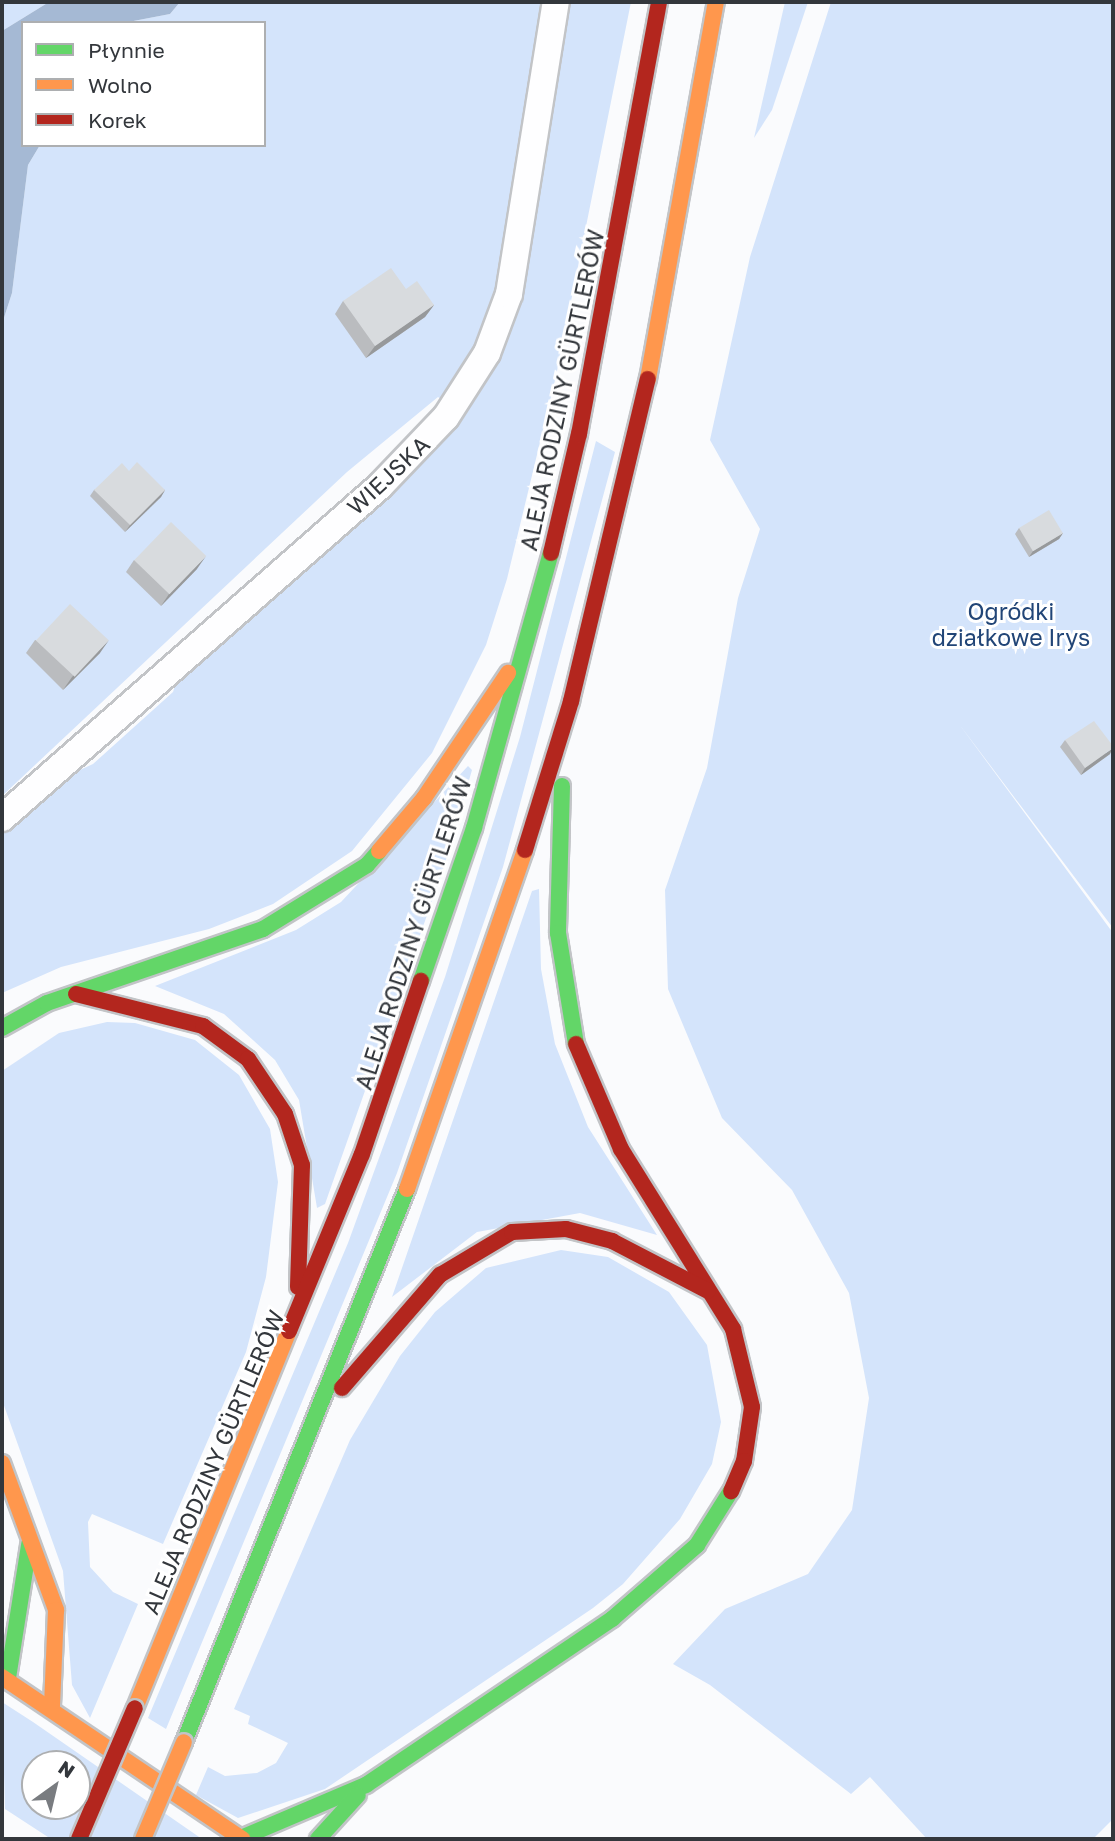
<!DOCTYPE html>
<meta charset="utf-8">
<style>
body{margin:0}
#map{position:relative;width:1115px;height:1841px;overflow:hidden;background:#fafbfd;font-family:"Golos Text",sans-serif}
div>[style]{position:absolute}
.green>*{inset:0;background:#d4e4fb}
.water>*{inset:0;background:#a5b9d4}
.roads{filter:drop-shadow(2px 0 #c2c4c7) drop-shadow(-2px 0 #c2c4c7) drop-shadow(0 2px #c2c4c7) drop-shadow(0 -2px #c2c4c7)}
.street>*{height:26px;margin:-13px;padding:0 13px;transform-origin:13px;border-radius:13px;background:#fefeff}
.fast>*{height:16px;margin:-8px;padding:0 8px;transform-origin:8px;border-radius:8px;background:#63d668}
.slow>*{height:16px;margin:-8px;padding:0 8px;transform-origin:8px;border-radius:8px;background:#ff974d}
.jam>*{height:16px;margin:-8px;padding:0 8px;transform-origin:8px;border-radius:8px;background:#b3261e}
.bridges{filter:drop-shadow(2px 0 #c2c4c7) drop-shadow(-2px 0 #c2c4c7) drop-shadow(0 2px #c2c4c7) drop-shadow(0 -2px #c2c4c7)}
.slow-bridge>*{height:16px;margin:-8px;padding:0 8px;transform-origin:8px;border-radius:8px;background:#ff974d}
.jam-bridge>*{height:16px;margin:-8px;padding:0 8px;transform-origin:8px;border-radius:8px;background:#b3261e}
.wall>*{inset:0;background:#babcbf}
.shaded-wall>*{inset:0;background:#97999b}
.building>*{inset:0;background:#d8dbde;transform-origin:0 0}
span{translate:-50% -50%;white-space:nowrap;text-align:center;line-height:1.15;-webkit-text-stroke:6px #fff;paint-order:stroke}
.street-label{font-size:23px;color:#33373c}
.park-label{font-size:23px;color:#214577}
.frame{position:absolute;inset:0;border:4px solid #33373c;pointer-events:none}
.legend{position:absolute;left:21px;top:21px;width:245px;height:126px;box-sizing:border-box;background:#fff;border:2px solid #adafb1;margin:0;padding:9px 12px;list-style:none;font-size:21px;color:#33373c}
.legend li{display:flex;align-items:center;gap:14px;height:35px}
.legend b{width:35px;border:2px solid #adafb1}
.north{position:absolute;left:21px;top:1750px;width:70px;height:70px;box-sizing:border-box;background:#fff;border:2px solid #adafb1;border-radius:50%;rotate:34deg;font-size:19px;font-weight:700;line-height:28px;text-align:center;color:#33373c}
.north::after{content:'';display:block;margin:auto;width:24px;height:32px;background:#797c80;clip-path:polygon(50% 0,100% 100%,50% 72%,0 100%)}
</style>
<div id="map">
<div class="green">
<i style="clip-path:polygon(2px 2px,49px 2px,2px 31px)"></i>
<i style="clip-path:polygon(180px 2px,631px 2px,556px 376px,507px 579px,486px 645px,432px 753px,352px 851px,273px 904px,209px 929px,61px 967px,2px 993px,2px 832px,69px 775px,93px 764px,173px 692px,178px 676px,429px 457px,464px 415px,438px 397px,347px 472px,2px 796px,2px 324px,12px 293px,28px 165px,40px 145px,264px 145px,264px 23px,123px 23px,170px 14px)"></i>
<i style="clip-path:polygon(785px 2px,808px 2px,772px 110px,754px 138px)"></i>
<i style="clip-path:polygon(831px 2px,1113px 2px,1113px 928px,959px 724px,1113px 933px,1113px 1819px,1093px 1839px,927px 1839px,870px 1777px,851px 1794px,710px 1685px,673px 1664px,725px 1609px,808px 1574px,852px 1510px,869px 1398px,849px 1293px,792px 1190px,722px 1118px,668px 989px,665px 890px,707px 768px,738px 598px,760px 529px,710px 440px,750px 257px)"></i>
<i style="clip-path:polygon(596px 441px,615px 452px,503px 867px,397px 1173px,166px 1729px,148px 1718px,348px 1243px,445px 977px,520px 737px)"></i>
<i style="clip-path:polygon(468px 766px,472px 770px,443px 870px,325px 1204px,317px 1208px,299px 1100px,275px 1060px,224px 1014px,155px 986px,296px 930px,341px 902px)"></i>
<i style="clip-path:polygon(539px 889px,541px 969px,555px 1044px,588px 1127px,657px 1235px,580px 1213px,477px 1232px,392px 1297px,532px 891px)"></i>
<i style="clip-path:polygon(107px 1022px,135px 1023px,195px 1040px,239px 1075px,270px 1129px,278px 1182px,266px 1277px,246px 1352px,163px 1544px,92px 1514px,88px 1522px,90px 1567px,113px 1592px,138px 1604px,90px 1718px,72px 1685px,63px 1571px,2px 1400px,2px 1071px,59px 1033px)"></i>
<i style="clip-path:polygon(561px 1250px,608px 1257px,669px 1292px,707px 1345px,721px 1422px,712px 1464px,680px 1519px,623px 1584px,593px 1608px,325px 1789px,238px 1818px,196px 1795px,208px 1767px,225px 1776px,257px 1773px,276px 1763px,288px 1743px,248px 1724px,250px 1716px,234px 1709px,350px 1440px,400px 1356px,435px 1312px,486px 1268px)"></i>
<i style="clip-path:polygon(evenodd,2px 1702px,33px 1722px,202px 1839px,51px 1839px,5px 1809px,2px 1702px,35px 1764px,77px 1764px,77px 1806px,35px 1806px,35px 1764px)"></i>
</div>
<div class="water">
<i style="clip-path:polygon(49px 2px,180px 2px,170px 14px,123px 23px,23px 23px,23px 145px,40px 145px,28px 165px,12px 293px,2px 324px,2px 31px)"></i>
</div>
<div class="roads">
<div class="street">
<i style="left:2px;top:818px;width:503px;rotate:-41.29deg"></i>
<i style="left:380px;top:486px;width:95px;rotate:-46.3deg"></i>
<i style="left:446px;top:417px;width:76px;rotate:-57.4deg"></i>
<i style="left:487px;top:353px;width:63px;rotate:-69.6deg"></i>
<i style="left:509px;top:294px;width:296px;rotate:-80.9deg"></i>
</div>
<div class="fast">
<i style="left:562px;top:786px;width:147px;rotate:91.6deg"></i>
<i style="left:558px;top:933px;width:112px;rotate:80.8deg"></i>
<i style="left:421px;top:981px;width:162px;rotate:-70.9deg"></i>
<i style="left:474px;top:828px;width:286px;rotate:-74.4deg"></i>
<i style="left:2px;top:1028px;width:51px;rotate:-29.1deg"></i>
<i style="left:47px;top:1003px;width:228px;rotate:-18.9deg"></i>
<i style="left:263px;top:929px;width:122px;rotate:-31.6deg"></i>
<i style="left:367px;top:865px;width:18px;rotate:-49deg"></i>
<i style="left:8px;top:1678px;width:135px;rotate:-81deg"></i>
<i style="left:184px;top:1742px;width:596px;rotate:-68.04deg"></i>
<i style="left:241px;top:1838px;width:136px;rotate:-23deg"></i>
<i style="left:366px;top:1785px;width:297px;rotate:-34deg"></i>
<i style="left:612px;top:1619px;width:113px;rotate:-41deg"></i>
<i style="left:697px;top:1545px;width:64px;rotate:-57.8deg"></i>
<i style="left:318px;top:1839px;width:59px;rotate:-47.7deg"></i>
</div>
<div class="slow">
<i style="left:648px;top:379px;width:383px;rotate:-79.8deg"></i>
<i style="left:379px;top:851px;width:70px;rotate:-49.7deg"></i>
<i style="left:424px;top:798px;width:151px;rotate:-56.1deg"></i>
<i style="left:407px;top:1189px;width:359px;rotate:-70.8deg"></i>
<i style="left:2px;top:1463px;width:157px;rotate:69.8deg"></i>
<i style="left:56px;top:1610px;width:97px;rotate:92.4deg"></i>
<i style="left:2px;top:1677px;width:290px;rotate:34deg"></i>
<i style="left:135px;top:1708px;width:407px;rotate:-67.8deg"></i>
</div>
<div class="jam">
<i style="left:551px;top:553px;width:122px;rotate:-76.8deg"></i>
<i style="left:579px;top:434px;width:439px;rotate:-79.5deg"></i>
<i style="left:525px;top:850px;width:156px;rotate:-72.8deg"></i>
<i style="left:571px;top:701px;width:331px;rotate:-76.6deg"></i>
<i style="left:76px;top:994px;width:131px;rotate:14.1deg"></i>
<i style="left:203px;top:1026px;width:56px;rotate:36.3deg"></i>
<i style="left:248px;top:1059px;width:66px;rotate:56.1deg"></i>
<i style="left:285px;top:1114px;width:54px;rotate:71.6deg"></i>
<i style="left:302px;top:1165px;width:122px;rotate:91.9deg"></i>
<i style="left:576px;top:1044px;width:114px;rotate:66.8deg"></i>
<i style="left:621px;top:1149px;width:212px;rotate:58.1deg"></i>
<i style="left:733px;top:1329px;width:80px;rotate:76.3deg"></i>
<i style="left:752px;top:1407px;width:55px;rotate:98.4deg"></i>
<i style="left:744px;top:1461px;width:33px;rotate:113deg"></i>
<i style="left:289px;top:1331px;width:191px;rotate:-67.6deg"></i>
<i style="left:362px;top:1154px;width:183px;rotate:-71.2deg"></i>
<i style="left:342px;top:1388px;width:150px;rotate:-49.1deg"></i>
<i style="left:440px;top:1275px;width:84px;rotate:-30.8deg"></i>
<i style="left:512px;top:1232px;width:54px;rotate:-3.2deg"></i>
<i style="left:566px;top:1229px;width:48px;rotate:14.6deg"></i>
<i style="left:612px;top:1241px;width:108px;rotate:27.5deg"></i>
</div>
</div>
<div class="bridges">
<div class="slow-bridge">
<i style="left:143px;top:1839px;width:105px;rotate:-67.1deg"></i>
</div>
<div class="jam-bridge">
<i style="left:79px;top:1839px;width:142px;rotate:-66.9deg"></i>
</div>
</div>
<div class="wall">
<i style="clip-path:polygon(406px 289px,434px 305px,425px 317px,366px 358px,335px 314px,343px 301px)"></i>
<i style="clip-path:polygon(129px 471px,165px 490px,161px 497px,125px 532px,90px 496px,94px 490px)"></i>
<i style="clip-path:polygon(1019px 528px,1063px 533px,1059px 539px,1029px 557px,1015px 534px)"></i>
<i style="clip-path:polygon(134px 560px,197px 569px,161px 606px,126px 572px)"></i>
<i style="clip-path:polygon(35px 640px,100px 653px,63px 690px,26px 653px)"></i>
<i style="clip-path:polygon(1065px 740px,1110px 754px,1081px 775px,1060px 747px)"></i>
</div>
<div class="shaded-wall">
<i style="clip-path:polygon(434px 305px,425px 317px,366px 358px,375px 346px)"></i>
<i style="clip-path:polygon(165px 490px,161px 497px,125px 532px,130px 525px)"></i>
<i style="clip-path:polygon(1063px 533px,1059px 539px,1029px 557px,1033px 551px)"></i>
<i style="clip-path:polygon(206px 556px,197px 569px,161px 606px,169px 594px)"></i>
<i style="clip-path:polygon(109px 640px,100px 653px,63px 690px,72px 677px)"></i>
<i style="clip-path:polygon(1113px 748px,1110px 754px,1081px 775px,1085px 768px)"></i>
</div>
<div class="building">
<i style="clip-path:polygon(391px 268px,406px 289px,417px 281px,434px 305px,375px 346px,343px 301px)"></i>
<i style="clip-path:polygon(137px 462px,165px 490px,130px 525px,94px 490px,122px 463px,129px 471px)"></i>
<i style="left:1049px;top:510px;width:27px;height:35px;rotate:59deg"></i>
<i style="left:171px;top:522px;width:49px;height:53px;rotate:44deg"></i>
<i style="left:70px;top:604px;width:53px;height:50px;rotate:43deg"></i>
<i style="clip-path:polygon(1094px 721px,1113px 746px,1113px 748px,1085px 768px,1065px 740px)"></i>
</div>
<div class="street-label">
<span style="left:562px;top:390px;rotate:-78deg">ALEJA RODZINY GÜRTLERÓW</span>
<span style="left:388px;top:475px;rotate:-43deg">WIEJSKA</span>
<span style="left:413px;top:933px;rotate:-72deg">ALEJA RODZINY GÜRTLERÓW</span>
<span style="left:213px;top:1462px;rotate:-67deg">ALEJA RODZINY GÜRTLERÓW</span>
</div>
<div class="park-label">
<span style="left:1011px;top:624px">Ogródki<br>działkowe Irys</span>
</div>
<div class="frame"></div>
<ul class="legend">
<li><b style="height:9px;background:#63d668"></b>Płynnie</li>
<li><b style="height:9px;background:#ff974d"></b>Wolno</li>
<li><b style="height:9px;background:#b3261e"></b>Korek</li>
</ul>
<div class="north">N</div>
</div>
